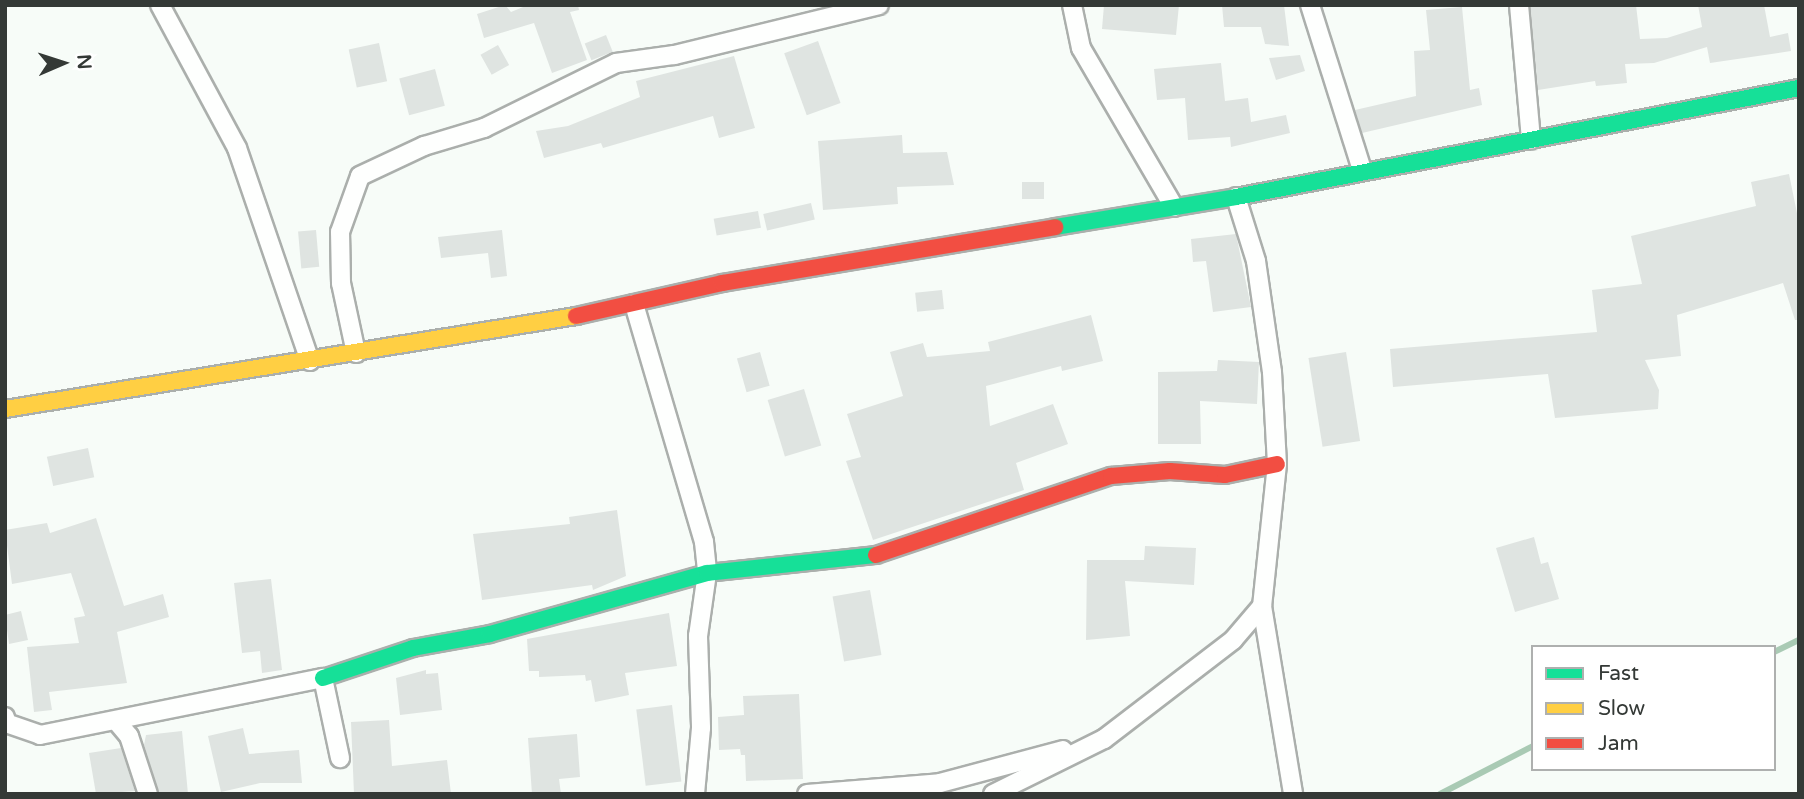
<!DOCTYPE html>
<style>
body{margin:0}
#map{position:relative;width:1804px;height:799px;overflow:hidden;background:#f7fcf8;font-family:"Varela Round",sans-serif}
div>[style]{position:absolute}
.stream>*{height:6px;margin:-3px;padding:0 3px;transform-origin:3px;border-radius:3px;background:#a9cab4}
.building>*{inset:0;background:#dfe4e1;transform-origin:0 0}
.roads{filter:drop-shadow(2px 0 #abafac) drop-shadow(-2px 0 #abafac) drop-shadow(0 2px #abafac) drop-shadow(0 -2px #abafac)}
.street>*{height:18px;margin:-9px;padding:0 9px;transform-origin:9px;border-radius:9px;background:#fefffe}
.fast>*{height:16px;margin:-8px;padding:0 8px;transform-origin:8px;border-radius:8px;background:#16e098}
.slow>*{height:16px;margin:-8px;padding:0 8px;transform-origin:8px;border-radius:8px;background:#ffcf43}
.jam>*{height:16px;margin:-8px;padding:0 8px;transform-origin:8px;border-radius:8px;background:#f24e42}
span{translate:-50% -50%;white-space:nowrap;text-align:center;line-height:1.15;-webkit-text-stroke:7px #fff;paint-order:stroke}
.frame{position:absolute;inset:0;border:7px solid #343936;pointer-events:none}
.legend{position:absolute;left:1531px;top:645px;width:245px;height:126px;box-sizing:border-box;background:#fff;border:2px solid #aeb0af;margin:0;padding:9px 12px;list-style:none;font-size:21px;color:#343936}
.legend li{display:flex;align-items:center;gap:14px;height:35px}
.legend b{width:35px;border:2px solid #aeb0af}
.north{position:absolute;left:28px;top:28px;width:70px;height:70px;-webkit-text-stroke:5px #fff;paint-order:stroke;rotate:87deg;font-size:19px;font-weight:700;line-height:28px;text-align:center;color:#343936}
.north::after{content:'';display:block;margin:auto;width:24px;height:32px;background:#343936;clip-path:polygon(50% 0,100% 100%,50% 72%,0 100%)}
</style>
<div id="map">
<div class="stream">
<i style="left:1774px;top:652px;width:28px;rotate:-26deg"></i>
<i style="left:1440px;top:794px;width:105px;rotate:-27.3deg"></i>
</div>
<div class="building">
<i style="clip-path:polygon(505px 5px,511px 12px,528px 5px,578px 5px,579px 10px,570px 12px,587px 60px,552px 73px,534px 23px,484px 38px,477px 14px)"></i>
<i style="clip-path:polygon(1104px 5px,1179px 5px,1176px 35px,1102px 29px)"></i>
<i style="clip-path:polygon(1222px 5px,1284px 5px,1289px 46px,1265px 44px,1261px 27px,1224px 27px)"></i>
<i style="clip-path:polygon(1530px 5px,1636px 5px,1640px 39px,1667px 38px,1702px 27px,1698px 5px,1764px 5px,1770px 37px,1788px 33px,1791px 51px,1710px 63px,1707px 47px,1654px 63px,1625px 64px,1627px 83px,1596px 86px,1595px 81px,1538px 90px)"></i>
<i style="clip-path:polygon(1462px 7px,1470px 90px,1479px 88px,1482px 105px,1362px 133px,1355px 110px,1416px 96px,1414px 51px,1430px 50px,1426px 10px)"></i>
<i style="left:606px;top:35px;width:18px;height:23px;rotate:68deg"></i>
<i style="left:818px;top:41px;width:66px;height:36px;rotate:70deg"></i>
<i style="left:379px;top:43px;width:39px;height:31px;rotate:78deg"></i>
<i style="left:498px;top:45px;width:23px;height:20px;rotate:61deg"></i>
<i style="clip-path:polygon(1300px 55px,1305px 71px,1276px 80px,1269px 58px)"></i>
<i style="clip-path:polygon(734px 56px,755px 128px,719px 138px,713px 116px,603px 148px,601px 143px,544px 158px,536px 131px,568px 126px,640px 97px,636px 81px)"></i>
<i style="clip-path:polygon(1221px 63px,1225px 101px,1248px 98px,1251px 122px,1286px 115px,1290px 133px,1231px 147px,1230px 137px,1188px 140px,1185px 98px,1157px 100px,1154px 69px)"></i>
<i style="left:435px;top:69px;width:38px;height:37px;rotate:75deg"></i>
<i style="clip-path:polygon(902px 135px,903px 153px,947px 152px,954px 185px,897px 187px,898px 204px,823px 210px,818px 141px)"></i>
<i style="clip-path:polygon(1789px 174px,1799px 223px,1799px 320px,1795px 320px,1783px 283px,1677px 315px,1681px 356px,1645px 360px,1659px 390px,1658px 409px,1555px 418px,1548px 374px,1393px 387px,1390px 349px,1597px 332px,1592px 290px,1642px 284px,1631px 236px,1756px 206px,1751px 182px)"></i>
<i style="left:1022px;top:182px;width:22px;height:17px"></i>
<i style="left:811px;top:203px;width:17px;height:49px;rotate:77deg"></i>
<i style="left:758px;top:211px;width:17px;height:45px;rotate:80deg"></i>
<i style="left:316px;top:230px;width:37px;height:18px;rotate:85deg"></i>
<i style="clip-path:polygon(502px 230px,507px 276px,491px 278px,488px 253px,441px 258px,438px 237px)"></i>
<i style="clip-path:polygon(1236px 234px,1251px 307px,1213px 312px,1206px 261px,1193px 262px,1191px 239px)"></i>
<i style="left:942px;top:290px;width:19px;height:27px;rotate:84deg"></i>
<i style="clip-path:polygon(1091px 315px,1103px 361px,1062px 371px,1061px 366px,986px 386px,990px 426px,1053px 404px,1068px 444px,1016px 463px,1024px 490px,873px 540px,846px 461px,861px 457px,847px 414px,903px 396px,890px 352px,923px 343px,927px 357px,990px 351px,988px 342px)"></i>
<i style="left:760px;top:352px;width:35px;height:24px;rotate:74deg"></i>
<i style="left:1346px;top:352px;width:90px;height:38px;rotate:81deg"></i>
<i style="clip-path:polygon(1218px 360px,1259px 362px,1257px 404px,1200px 401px,1201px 444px,1158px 444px,1158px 372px,1217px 371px)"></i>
<i style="left:804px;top:389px;width:59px;height:38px;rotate:73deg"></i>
<i style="left:88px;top:448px;width:30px;height:42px;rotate:78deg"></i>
<i style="clip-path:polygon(617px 510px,626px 576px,593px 590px,592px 585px,482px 600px,473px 534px,570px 524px,569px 517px)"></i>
<i style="clip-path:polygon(96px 518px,124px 606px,163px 594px,169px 617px,117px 632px,127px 683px,49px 692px,52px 710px,34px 712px,27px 647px,79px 643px,74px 618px,85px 616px,71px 573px,12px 584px,5px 530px,47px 523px,50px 533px)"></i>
<i style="clip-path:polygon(1534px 537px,1541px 564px,1548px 562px,1559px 599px,1515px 612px,1496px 548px)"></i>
<i style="clip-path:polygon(1145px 546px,1196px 548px,1194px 585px,1125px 581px,1130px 636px,1086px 640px,1087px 560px,1144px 560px)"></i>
<i style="clip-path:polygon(271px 579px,282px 670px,262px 673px,260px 651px,242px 653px,234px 583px)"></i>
<i style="left:870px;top:590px;width:66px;height:38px;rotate:80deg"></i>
<i style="clip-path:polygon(21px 611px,28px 640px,9px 644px,5px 615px)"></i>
<i style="clip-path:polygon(669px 613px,677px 666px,625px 673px,629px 695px,595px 702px,591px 680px,586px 681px,585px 675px,539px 677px,539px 671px,529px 671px,527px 639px)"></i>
<i style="clip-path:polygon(426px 670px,426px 674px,438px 673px,442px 710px,400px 715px,396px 678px)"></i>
<i style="clip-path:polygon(799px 694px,803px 779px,746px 781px,745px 755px,741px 755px,740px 749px,719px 750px,718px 717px,744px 715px,743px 696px)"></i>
<i style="left:672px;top:705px;width:77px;height:36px;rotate:83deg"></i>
<i style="clip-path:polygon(389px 720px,392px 766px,447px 760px,451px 794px,354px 794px,351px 722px)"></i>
<i style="clip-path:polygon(243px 728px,249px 754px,299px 750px,302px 783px,260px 783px,221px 792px,208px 736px)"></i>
<i style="clip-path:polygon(182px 731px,188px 794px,159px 794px,144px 745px,146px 735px)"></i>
<i style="clip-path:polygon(577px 734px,580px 777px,559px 779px,561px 794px,532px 794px,528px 738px)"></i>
<i style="clip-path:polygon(121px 748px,135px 791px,96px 794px,89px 753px)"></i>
</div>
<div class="roads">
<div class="street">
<i style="left:160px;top:5px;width:162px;rotate:61.7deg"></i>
<i style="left:237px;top:148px;width:225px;rotate:71.1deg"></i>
<i style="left:1072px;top:5px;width:44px;rotate:78.2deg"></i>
<i style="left:1081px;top:48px;width:184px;rotate:59.7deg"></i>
<i style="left:1310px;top:5px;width:173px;rotate:72.5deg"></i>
<i style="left:1519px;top:5px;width:135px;rotate:84.9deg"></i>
<i style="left:1236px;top:197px;width:67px;rotate:72.6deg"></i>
<i style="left:1256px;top:261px;width:112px;rotate:81.8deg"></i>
<i style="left:1272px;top:372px;width:92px;rotate:86.9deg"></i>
<i style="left:1277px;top:464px;width:143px;rotate:96deg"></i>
<i style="left:1262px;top:606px;width:191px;rotate:80.6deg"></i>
<i style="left:634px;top:304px;width:248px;rotate:73.6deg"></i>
<i style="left:704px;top:542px;width:31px;rotate:84deg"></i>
<i style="left:707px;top:573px;width:64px;rotate:98.1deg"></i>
<i style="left:698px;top:636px;width:92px;rotate:88.1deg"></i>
<i style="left:701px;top:728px;width:66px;rotate:95.2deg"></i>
<i style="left:356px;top:353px;width:72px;rotate:-102.1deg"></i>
<i style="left:341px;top:283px;width:51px;rotate:-91.1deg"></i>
<i style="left:340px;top:232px;width:59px;rotate:-70.3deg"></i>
<i style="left:360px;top:176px;width:71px;rotate:-25.1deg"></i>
<i style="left:424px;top:146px;width:63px;rotate:-16.7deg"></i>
<i style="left:484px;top:128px;width:147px;rotate:-26.2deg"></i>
<i style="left:616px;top:63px;width:59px;rotate:-7.9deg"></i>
<i style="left:674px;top:55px;width:211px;rotate:-13.7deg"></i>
<i style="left:5px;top:717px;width:6px;rotate:81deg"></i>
<i style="left:6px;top:723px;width:36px;rotate:19deg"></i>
<i style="left:40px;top:735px;width:289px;rotate:-11.4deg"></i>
<i style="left:323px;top:678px;width:82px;rotate:78deg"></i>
<i style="left:118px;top:723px;width:17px;rotate:50deg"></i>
<i style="left:129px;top:736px;width:61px;rotate:71.9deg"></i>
<i style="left:807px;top:794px;width:133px;rotate:-4.7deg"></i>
<i style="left:940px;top:783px;width:127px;rotate:-15deg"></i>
<i style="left:993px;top:794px;width:124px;rotate:-26.4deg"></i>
<i style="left:1104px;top:739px;width:163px;rotate:-37.5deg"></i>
<i style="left:1233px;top:640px;width:45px;rotate:-49.5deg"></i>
</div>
<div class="fast">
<i style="left:1055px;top:227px;width:183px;rotate:-9.4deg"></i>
<i style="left:1236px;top:197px;width:573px;rotate:-10.96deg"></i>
<i style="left:323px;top:678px;width:95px;rotate:-18.4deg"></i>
<i style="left:413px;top:648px;width:78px;rotate:-10.3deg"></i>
<i style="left:490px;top:634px;width:225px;rotate:-15.7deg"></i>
<i style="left:707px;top:573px;width:170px;rotate:-6.1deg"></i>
</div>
<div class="slow">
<i style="left:5px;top:409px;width:579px;rotate:-9.25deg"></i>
</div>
<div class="jam">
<i style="left:576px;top:316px;width:150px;rotate:-12.7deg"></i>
<i style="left:722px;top:283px;width:338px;rotate:-9.5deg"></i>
<i style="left:876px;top:555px;width:248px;rotate:-18.6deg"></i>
<i style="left:1111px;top:476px;width:59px;rotate:-4.8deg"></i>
<i style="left:1170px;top:471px;width:55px;rotate:4.2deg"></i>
<i style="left:1225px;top:475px;width:53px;rotate:-11.9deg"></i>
</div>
</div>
<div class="frame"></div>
<ul class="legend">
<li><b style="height:9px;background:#16e098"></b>Fast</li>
<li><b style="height:9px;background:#ffcf43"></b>Slow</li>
<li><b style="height:9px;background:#f24e42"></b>Jam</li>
</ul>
<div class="north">N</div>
</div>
